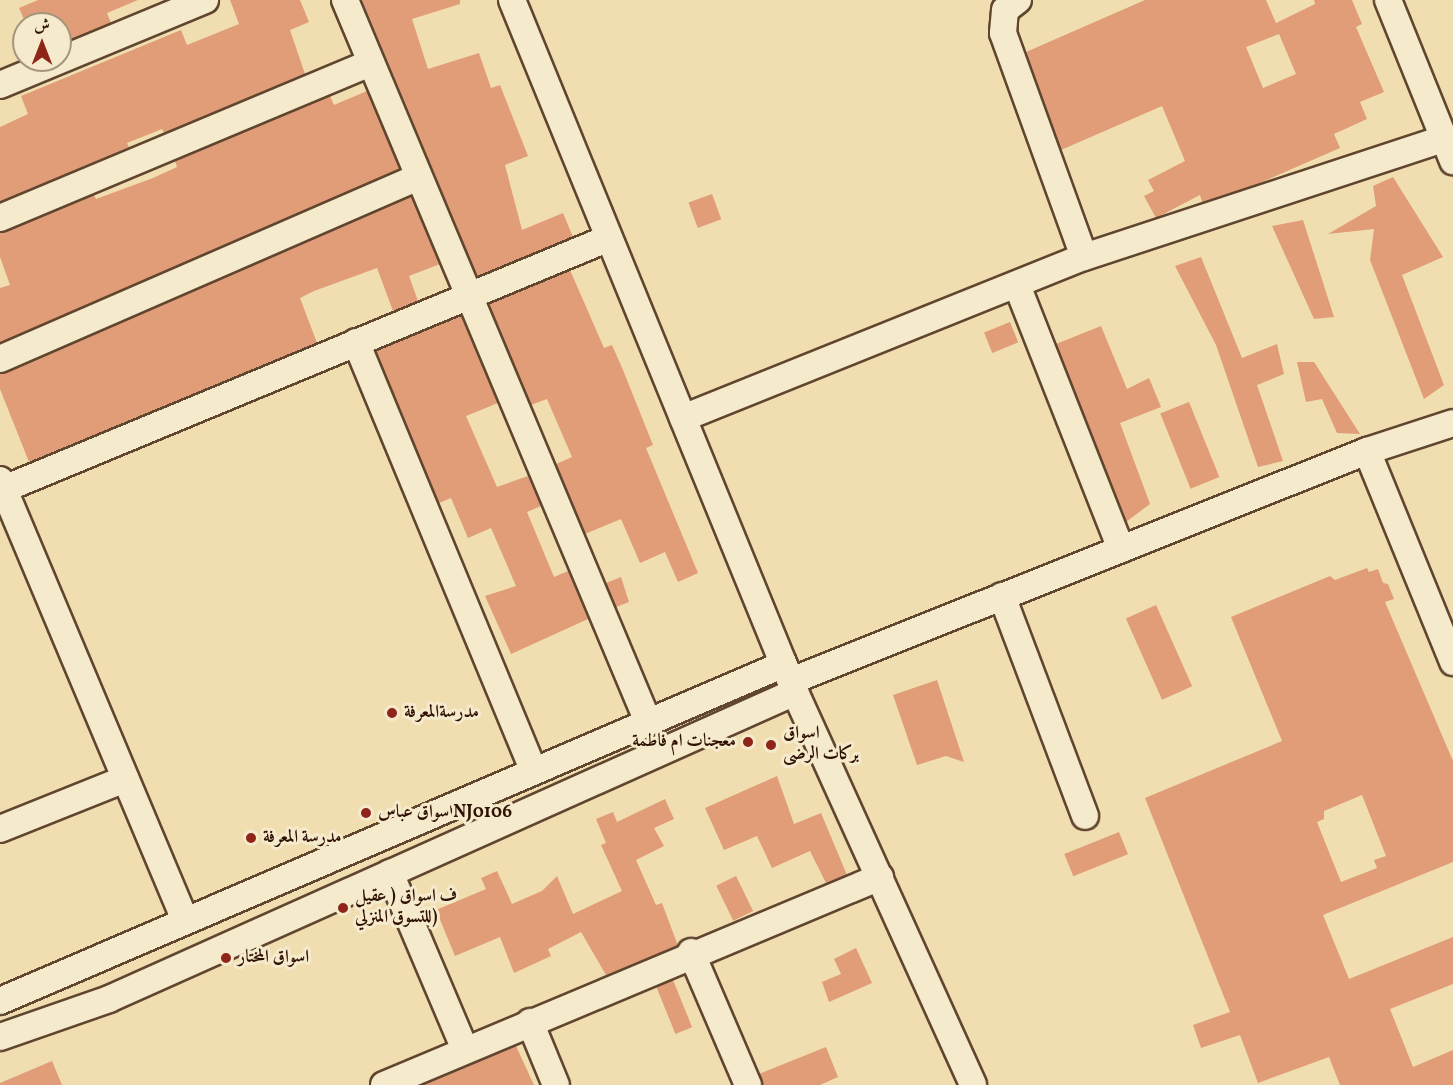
<!DOCTYPE html>
<meta charset="utf-8">
<style>
body{margin:0}
#map{position:relative;width:1453px;height:1085px;overflow:hidden;background:#f0deb1;font-family:Vollkorn,Amiri,serif}
div>[style]{position:absolute}
[style*='--x']{left:calc(var(--x)*1px);top:calc(var(--y)*1px);width:calc(var(--w)*1px);rotate:calc(var(--a)*1deg)}
.building>*{inset:0;background:#e09d77;transform-origin:0 0}
.roads{filter:drop-shadow(2px 0 #60452f) drop-shadow(-2px 0 #60452f) drop-shadow(0 2px #60452f) drop-shadow(0 -2px #60452f)}
.minor>*{height:26px;margin:-13px;padding:0 13px;transform-origin:13px;border-radius:13px;background:#f5eacc}
.dots>*{width:16px;height:16px;translate:-50% -50%;box-sizing:border-box;border:3px solid #f5eacc;border-radius:50%}
span{translate:-50% -50%;white-space:nowrap;text-align:center;line-height:1.15;-webkit-text-stroke:6px #f5eacc;paint-order:stroke}
.poi-label{font-size:18px;color:#301204;font-weight:700}
.left{translate:0 -50%;text-align:left}
.right{translate:-100% -50%;text-align:right}
.north{position:absolute;left:12px;top:12px;width:60px;height:60px;box-sizing:border-box;background:#f5eacc;border:2px solid #a6947c;border-radius:50%;rotate:0deg;font-size:16px;font-weight:700;line-height:24px;text-align:center;color:#301204}
.north::after{content:'';display:block;margin:auto;width:21px;height:27px;background:#8f2418;clip-path:polygon(50% 0,100% 100%,50% 72%,0 100%)}
</style>
<div id="map">
<div class="building">
<div style="clip-path:polygon(38px 0,138px 0,107px 13px,111px 23px,60px 44px,60px 24px,26px 24px,19px 8px)"></div>
<div style="clip-path:polygon(230px 0,300px 0,309px 22px,290px 30px,305px 74px,164px 133px,162px 129px,127px 143px,129px 147px,0 202px,0 127px,28px 114px,21px 96px,181px 30px,187px 45px,239px 24px)"></div>
<div style="clip-path:polygon(362px 0,460px 0,460px 4px,412px 19px,428px 69px,479px 53px,491px 88px,500px 85px,528px 156px,505px 165px,522px 230px,563px 213px,573px 237px,477px 276px)"></div>
<div style="clip-path:polygon(evenodd,1145px 0,1266px 0,1276px 23px,1315px 4px,1314px 0,1352px 0,1362px 24px,1356px 27px,1384px 92px,1360px 102px,1367px 119px,1334px 134px,1340px 148px,1253px 186px,1202px 202px,1200px 195px,1156px 218px,1144px 196px,1154px 191px,1148px 180px,1185px 161px,1162px 106px,1061px 150px,1026px 52px,1145px 0,1279px 34px,1296px 74px,1263px 88px,1246px 47px,1279px 34px)"></div>
<div style="clip-path:polygon(367px 91px,400px 169px,0 343px,0 288px,10px 285px,0 257px,0 233px,94px 195px,96px 199px,153px 178px,177px 167px,175px 161px,330px 96px,334px 105px)"></div>
<div style="clip-path:polygon(1393px 177px,1443px 257px,1402px 275px,1444px 385px,1424px 399px,1370px 260px,1374px 229px,1328px 234px,1376px 206px,1373px 186px)"></div>
<div style="left:712px;top:194px;width:27px;height:25px;rotate:70deg"></div>
<div style="clip-path:polygon(411px 196px,440px 264px,409px 276px,418px 301px,393px 311px,377px 268px,314px 291px,300px 298px,317px 343px,29px 462px,0 389px,0 374px)"></div>
<div style="clip-path:polygon(1303px 220px,1334px 317px,1314px 319px,1272px 226px)"></div>
<div style="clip-path:polygon(1201px 257px,1242px 358px,1277px 344px,1284px 374px,1257px 385px,1283px 461px,1258px 467px,1216px 345px,1175px 266px)"></div>
<div style="clip-path:polygon(570px 270px,604px 348px,612px 345px,623px 370px,653px 445px,646px 448px,698px 573px,678px 582px,665px 552px,640px 563px,621px 519px,585px 534px,556px 464px,572px 457px,547px 399px,531px 405px,489px 304px)"></div>
<div style="clip-path:polygon(461px 316px,498px 403px,466px 416px,497px 487px,528px 476px,541px 506px,527px 512px,554px 577px,568px 571px,588px 619px,511px 654px,485px 596px,516px 586px,491px 528px,468px 538px,451px 498px,439px 503px,376px 351px)"></div>
<div style="left:1010px;top:322px;width:22px;height:28px;rotate:68deg"></div>
<div style="clip-path:polygon(1101px 326px,1127px 389px,1149px 378px,1161px 407px,1120px 423px,1150px 504px,1126px 522px,1056px 344px)"></div>
<div style="clip-path:polygon(1297px 362px,1314px 362px,1360px 434px,1337px 433px,1322px 399px,1306px 402px)"></div>
<div style="left:1189px;top:402px;width:81px;height:31px;rotate:68deg"></div>
<div style="clip-path:polygon(evenodd,1367px 568px,1369px 572px,1378px 569px,1383px 583px,1388px 584px,1394px 599px,1385px 602px,1453px 761px,1453px 862px,1323px 915px,1349px 979px,1453px 937px,1453px 984px,1390px 1009px,1413px 1067px,1453px 1050px,1453px 1085px,1340px 1085px,1329px 1057px,1258px 1083px,1240px 1035px,1201px 1048px,1193px 1025px,1230px 1012px,1145px 798px,1282px 741px,1231px 617px,1330px 576px,1335px 580px,1367px 568px,1362px 795px,1386px 856px,1374px 860px,1377px 868px,1341px 882px,1317px 822px,1324px 819px,1324px 811px,1362px 795px)"></div>
<div style="clip-path:polygon(621px 577px,629px 602px,616px 607px,606px 583px)"></div>
<div style="left:1156px;top:605px;width:89px;height:33px;rotate:66deg"></div>
<div style="clip-path:polygon(937px 680px,964px 762px,946px 756px,917px 765px,893px 695px)"></div>
<div style="clip-path:polygon(777px 776px,794px 824px,821px 813px,847px 875px,826px 883px,810px 851px,772px 868px,757px 836px,724px 850px,705px 808px)"></div>
<div style="clip-path:polygon(665px 799px,674px 819px,654px 828px,664px 846px,636px 860px,656px 905px,662px 903px,678px 946px,606px 975px,581px 932px,548px 949px,551px 956px,514px 973px,500px 937px,455px 956px,436px 910px,486px 889px,481px 878px,497px 871px,512px 904px,542px 891px,557px 876px,573px 914px,622px 891px,601px 845px,606px 843px,596px 819px,613px 812px,617px 822px)"></div>
<div style="left:1119px;top:832px;width:24px;height:59px;rotate:68deg"></div>
<div style="left:736px;top:876px;width:39px;height:22px;rotate:64deg"></div>
<div style="clip-path:polygon(856px 948px,872px 983px,829px 1002px,822px 982px,841px 974px,834px 959px)"></div>
<div style="left:673px;top:980px;width:51px;height:18px;rotate:68deg"></div>
<div style="clip-path:polygon(516px 1046px,534px 1085px,423px 1085px,515px 1046px)"></div>
<div style="clip-path:polygon(826px 1047px,838px 1077px,820px 1085px,763px 1085px,759px 1074px)"></div>
<div style="clip-path:polygon(52px 1061px,62px 1085px,0 1085px,0 1083px)"></div>
</div>
<div class="roads">
<div class="minor">
<div style="--x:345;--y:0;--w:783;--a:67.23"></div>
<div style="--x:512;--y:0;--w:748;--a:67.76"></div>
<div style="--x:795;--y:692;--w:431;--a:65.6"></div>
<div style="--x:1018;--y:0;--w:16;--a:142"></div>
<div style="--x:1005;--y:10;--w:23;--a:95"></div>
<div style="--x:1003;--y:33;--w:238;--a:70.1"></div>
<div style="--x:1388;--y:0;--w:174;--a:68"></div>
<div style="--x:0;--y:85;--w:222;--a:-22.5"></div>
<div style="--x:0;--y:218;--w:402;--a:-22.7"></div>
<div style="--x:1017;--y:285;--w:284;--a:68.5"></div>
<div style="--x:356;--y:342;--w:464;--a:67.5"></div>
<div style="--x:0;--y:359;--w:456;--a:-23.5"></div>
<div style="--x:683;--y:418;--w:432;--a:-21.9"></div>
<div style="--x:1084;--y:257;--w:378;--a:-18.2"></div>
<div style="--x:1367;--y:451;--w:228;--a:67.8"></div>
<div style="--x:0;--y:480;--w:478;--a:67.2"></div>
<div style="--x:4;--y:489;--w:655;--a:-22.53"></div>
<div style="--x:1002;--y:596;--w:235;--a:69.3"></div>
<div style="--x:791;--y:681;--w:620;--a:-21.77"></div>
<div style="--x:1367;--y:451;--w:90;--a:-18"></div>
<div style="--x:0;--y:829;--w:135;--a:-21.8"></div>
<div style="--x:390;--y:873;--w:192;--a:67"></div>
<div style="--x:691;--y:952;--w:145;--a:66.8"></div>
<div style="--x:0;--y:1001;--w:853;--a:-23.26"></div>
<div style="--x:530;--y:1022;--w:68;--a:67.6"></div>
<div style="--x:0;--y:1037;--w:115;--a:-19.2"></div>
<div style="--x:109;--y:999;--w:752;--a:-24.11"></div>
<div style="--x:384;--y:1085;--w:538;--a:-22.75"></div>
</div>
</div>
<div class="dots">
<div style="left:392px;top:713px;background:#8f2418"></div>
<div style="left:748px;top:742px;background:#8f2418"></div>
<div style="left:771px;top:745px;background:#8f2418"></div>
<div style="left:366px;top:813px;background:#8f2418"></div>
<div style="left:251px;top:838px;background:#8f2418"></div>
<div style="left:343px;top:908px;background:#8f2418"></div>
<div style="left:226px;top:958px;background:#8f2418"></div>
</div>
<div class="poi-label">
<span class="left" style="left:404px;top:713px">مدرسةالمعرفة</span>
<span class="left" style="left:783px;top:745px">اسواق<br>بركات الرضى</span>
<span class="right" style="left:736px;top:742px">معجنات ام فاطمة</span>
<span class="left" style="left:378px;top:813px">اسواق عباسNJ0106</span>
<span class="left" style="left:263px;top:838px">مدرسة المعرفة</span>
<span class="left" style="left:355px;top:908px">ف اسواق ( عقيل<br>للتسوق المنزلي)</span>
<span class="left" style="left:238px;top:958px">اسواق المختار</span>
</div>
<div class="north">ش</div>
</div>
